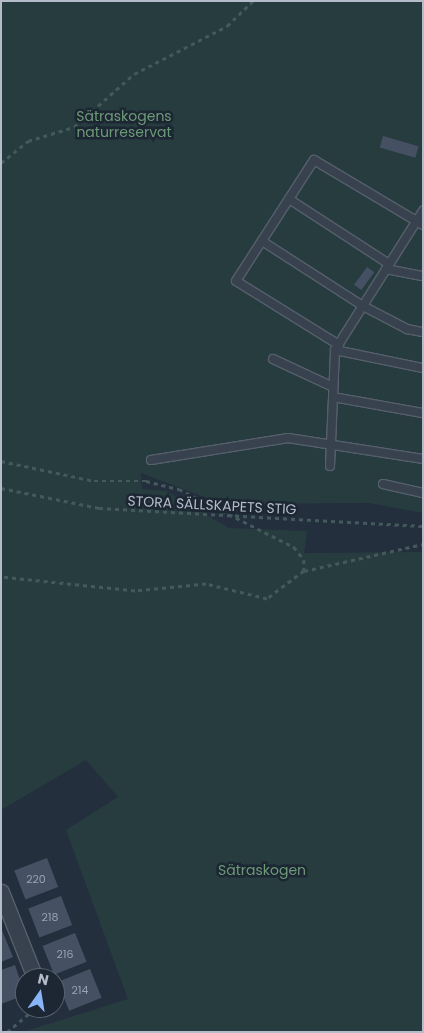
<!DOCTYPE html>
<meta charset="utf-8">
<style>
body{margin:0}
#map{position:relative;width:424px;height:1033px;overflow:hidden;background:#242f3e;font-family:Poppins,sans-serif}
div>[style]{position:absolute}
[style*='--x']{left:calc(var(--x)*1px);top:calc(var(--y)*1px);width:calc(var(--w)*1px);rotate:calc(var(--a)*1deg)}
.green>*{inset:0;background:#263c3f}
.building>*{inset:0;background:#455162;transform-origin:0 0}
.path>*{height:2.5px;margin-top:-1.25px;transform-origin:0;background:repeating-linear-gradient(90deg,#44595c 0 4px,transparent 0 8px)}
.roads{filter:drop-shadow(1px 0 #565f6c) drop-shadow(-1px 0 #565f6c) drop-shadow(0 1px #565f6c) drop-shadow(0 -1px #565f6c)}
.service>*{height:8px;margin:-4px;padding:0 4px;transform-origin:4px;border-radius:4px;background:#38414e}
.minor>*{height:15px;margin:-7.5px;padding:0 7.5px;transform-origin:7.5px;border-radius:7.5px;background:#38414e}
span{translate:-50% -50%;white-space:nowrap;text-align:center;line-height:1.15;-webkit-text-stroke:5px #1d2633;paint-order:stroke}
.number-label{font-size:11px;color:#98a1af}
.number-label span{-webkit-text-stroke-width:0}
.park-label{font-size:14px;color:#6b9a76}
.street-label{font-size:14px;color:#b4bcc9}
.frame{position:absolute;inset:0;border:2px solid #b4bcc9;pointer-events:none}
.north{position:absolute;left:15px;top:968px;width:50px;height:50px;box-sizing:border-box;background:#1d2633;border:1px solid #59626f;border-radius:50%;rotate:13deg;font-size:14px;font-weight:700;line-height:20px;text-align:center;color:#b4bcc9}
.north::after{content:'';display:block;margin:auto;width:18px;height:22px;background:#8ab4f8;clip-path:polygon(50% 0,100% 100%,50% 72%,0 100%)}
</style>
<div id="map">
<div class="green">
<div style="clip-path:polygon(1px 1px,423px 1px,423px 513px,369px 503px,223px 504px,141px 473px,142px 489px,166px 491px,229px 528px,307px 531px,304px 553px,423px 552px,423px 1030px,418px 1032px,23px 1032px,128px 999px,66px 830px,118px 797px,86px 760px,1px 810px)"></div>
</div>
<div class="building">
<div style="left:383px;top:136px;width:37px;height:12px;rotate:16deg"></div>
<div style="left:367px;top:267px;width:9px;height:22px;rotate:36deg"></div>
<div style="left:47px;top:858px;width:31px;height:35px;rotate:69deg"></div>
<div style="left:61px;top:896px;width:31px;height:35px;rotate:69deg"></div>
<div style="clip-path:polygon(1px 928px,13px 957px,1px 962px)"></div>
<div style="left:75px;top:933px;width:31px;height:35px;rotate:68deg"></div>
<div style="clip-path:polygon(15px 965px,25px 995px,1px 1004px,1px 970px)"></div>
<div style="left:90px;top:969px;width:31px;height:35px;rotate:68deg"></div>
</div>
<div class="path">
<div style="--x:1;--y:163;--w:35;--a:-39"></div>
<div style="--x:28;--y:141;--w:48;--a:-16.9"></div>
<div style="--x:74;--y:127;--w:80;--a:-41.5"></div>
<div style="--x:134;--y:74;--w:105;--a:-27.3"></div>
<div style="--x:227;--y:26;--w:36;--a:-44"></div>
<div style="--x:1;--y:461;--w:95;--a:12.1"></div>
<div style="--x:94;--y:481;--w:52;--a:0"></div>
<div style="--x:146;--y:481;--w:34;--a:14"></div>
<div style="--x:179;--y:489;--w:129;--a:26.8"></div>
<div style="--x:294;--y:547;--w:16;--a:52"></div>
<div style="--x:304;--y:560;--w:11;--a:90"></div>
<div style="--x:304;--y:571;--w:46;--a:142.9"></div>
<div style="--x:267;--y:599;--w:63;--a:-166.2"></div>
<div style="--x:206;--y:584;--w:71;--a:174.4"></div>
<div style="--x:135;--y:591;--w:135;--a:-174"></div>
<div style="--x:1;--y:488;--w:100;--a:11.5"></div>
<div style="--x:99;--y:508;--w:324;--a:3.2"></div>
<div style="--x:304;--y:571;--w:122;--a:-12.8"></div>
<div style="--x:7;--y:1032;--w:38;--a:-40"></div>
</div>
<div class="roads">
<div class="service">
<div style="--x:289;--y:199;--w:119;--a:33"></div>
<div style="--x:262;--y:241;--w:120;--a:32.8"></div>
<div style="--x:363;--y:306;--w:50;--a:27.6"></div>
<div style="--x:407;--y:329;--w:16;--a:11"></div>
<div style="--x:386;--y:269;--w:38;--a:11"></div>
<div style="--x:339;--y:345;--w:121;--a:-148.1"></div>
<div style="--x:236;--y:281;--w:144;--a:-57.2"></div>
<div style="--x:314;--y:160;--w:127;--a:30.8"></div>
<div style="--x:335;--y:350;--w:90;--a:11.6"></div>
<div style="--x:273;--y:359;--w:66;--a:25"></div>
<div style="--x:333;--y:397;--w:91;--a:10.1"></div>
<div style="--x:151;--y:460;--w:139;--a:-9.1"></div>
<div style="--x:288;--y:438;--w:137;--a:8.8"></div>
<div style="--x:330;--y:466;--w:116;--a:-87.5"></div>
<div style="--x:335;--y:350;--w:165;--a:-57.7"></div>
<div style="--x:383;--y:484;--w:41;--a:12.7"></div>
</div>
<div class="minor">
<div style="--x:1;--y:892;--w:92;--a:68.4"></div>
</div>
</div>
<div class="number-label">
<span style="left:36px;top:879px">220</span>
<span style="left:50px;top:917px">218</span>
<span style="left:65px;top:954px">216</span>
<span style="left:80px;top:990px">214</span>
</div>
<div class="park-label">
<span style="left:124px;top:124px">Sätraskogens<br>naturreservat</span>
<span style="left:262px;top:870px">Sätraskogen</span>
</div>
<div class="street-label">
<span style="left:212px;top:505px;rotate:3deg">STORA SÄLLSKAPETS STIG</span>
</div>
<div class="frame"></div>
<div class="north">N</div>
</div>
